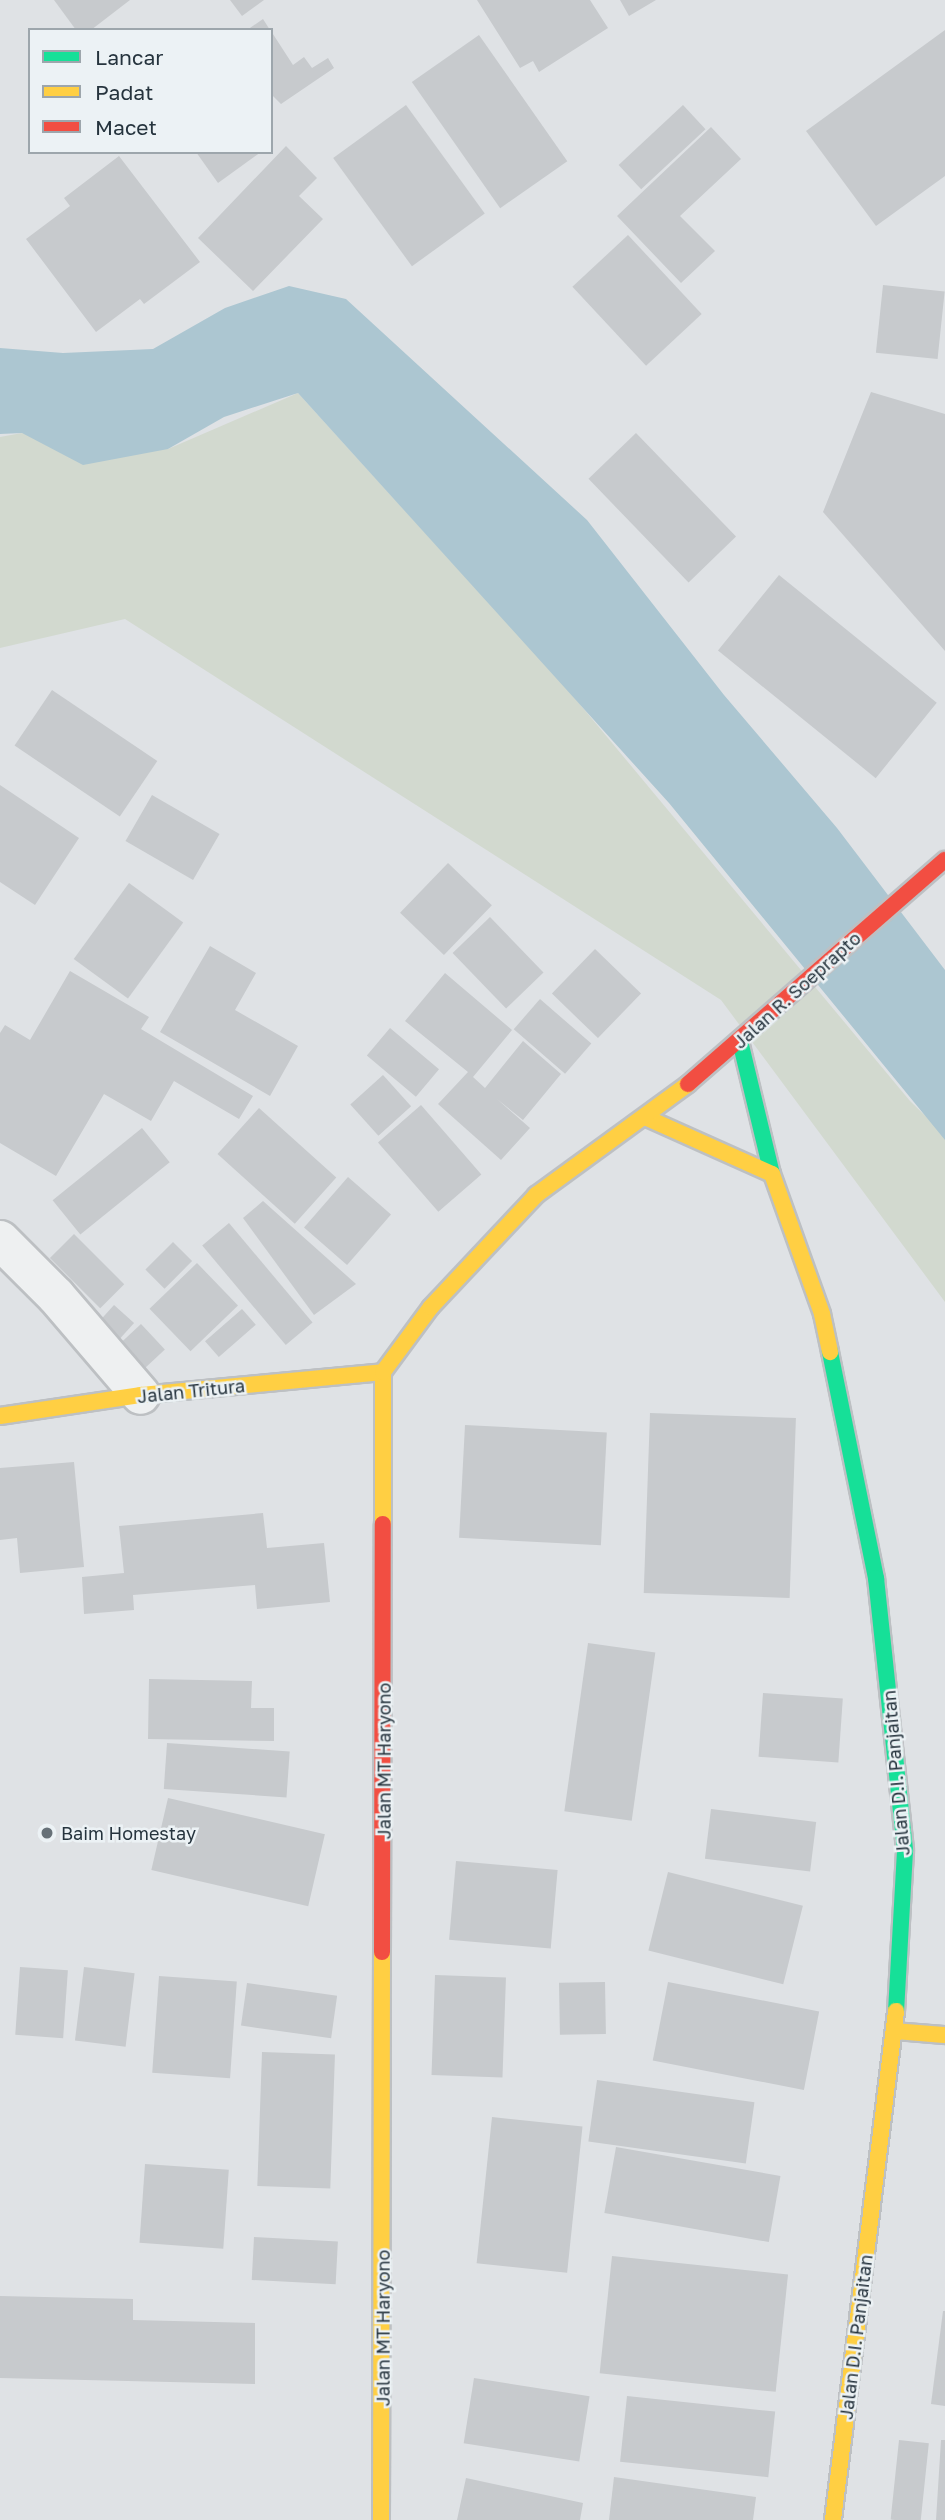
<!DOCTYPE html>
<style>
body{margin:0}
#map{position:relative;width:945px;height:2520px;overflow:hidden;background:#dfe2e5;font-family:"Golos Text",sans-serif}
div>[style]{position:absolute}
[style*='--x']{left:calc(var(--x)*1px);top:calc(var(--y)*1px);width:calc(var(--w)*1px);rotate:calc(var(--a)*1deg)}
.green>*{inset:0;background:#d2d9cf}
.water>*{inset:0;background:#acc6d1}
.building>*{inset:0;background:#c7cacd;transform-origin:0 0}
.roads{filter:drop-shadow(2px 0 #bdc0c3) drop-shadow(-2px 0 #bdc0c3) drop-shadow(0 2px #bdc0c3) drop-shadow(0 -2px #bdc0c3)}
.street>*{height:38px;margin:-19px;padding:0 19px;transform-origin:19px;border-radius:19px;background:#eef0f1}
.fast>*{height:16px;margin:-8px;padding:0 8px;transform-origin:8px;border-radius:8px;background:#16e098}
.slow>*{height:16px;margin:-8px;padding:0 8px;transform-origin:8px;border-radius:8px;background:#ffcf43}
.jam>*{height:16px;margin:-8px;padding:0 8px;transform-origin:8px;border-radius:8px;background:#f24e42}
.dots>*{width:19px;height:19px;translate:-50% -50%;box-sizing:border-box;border:4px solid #ecf2f5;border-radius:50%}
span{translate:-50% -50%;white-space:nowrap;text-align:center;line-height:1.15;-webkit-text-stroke:5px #ecf2f5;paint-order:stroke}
.street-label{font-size:18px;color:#26343e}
.poi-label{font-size:18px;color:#26343e}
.left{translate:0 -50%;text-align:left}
.legend{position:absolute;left:28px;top:28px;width:245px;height:126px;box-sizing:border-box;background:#ecf2f5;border:2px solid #9da6ac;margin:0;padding:9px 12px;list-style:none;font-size:21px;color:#26343e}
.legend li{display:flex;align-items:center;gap:14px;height:35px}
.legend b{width:35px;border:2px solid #9da6ac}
</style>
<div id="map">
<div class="green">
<div style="clip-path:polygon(298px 393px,568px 690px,910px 1101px,945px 1135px,945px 1302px,721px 1000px,125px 619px,0 648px,0 437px,22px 433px,168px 449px)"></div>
</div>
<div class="water">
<div style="clip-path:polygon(289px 286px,346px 299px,587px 520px,724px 695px,837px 828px,945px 970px,945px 1140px,669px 803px,298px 393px,224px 417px,168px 449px,83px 465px,22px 433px,0 434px,0 348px,63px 353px,153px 349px,225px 308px)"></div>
</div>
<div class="building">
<div style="clip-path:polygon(54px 0,130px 0,91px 30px,76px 30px)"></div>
<div style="clip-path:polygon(230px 0,264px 0,242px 16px)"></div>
<div style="clip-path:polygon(477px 0,590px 0,608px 28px,539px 72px,533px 61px,520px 68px)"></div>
<div style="clip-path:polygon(620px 0,656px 0,629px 16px)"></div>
<div style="clip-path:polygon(263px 19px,270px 30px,247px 30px)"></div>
<div style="clip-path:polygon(945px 30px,945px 176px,876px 226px,806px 131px)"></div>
<div style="clip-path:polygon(271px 31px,293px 65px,304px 57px,312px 68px,328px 58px,334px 68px,281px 104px,271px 94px)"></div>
<div style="left:479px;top:35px;width:154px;height:82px;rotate:55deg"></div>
<div style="left:406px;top:105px;width:134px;height:90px;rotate:54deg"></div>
<div style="left:683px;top:105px;width:33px;height:88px;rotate:47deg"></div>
<div style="clip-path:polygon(711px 127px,741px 159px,680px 216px,715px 251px,681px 283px,617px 216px)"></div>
<div style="clip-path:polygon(286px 146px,317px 178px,299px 196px,323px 219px,253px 291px,198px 238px)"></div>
<div style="clip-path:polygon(196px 152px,261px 152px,218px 183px)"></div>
<div style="clip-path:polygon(119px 156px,200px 262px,144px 304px,140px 299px,96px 332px,26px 239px,70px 206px,64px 198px)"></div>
<div style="left:628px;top:235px;width:108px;height:76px;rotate:47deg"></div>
<div style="left:883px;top:285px;width:62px;height:68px;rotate:6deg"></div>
<div style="clip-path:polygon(871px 392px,945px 414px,945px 651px,823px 512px)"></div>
<div style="left:636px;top:433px;width:144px;height:66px;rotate:46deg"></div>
<div style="left:779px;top:575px;width:203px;height:97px;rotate:39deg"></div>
<div style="left:52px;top:690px;width:127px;height:67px;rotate:34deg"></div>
<div style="clip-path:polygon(0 785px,79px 838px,35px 905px,0 882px)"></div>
<div style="left:152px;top:795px;width:78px;height:53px;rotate:30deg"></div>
<div style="left:448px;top:863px;width:61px;height:69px;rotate:44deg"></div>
<div style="left:129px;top:883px;width:67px;height:94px;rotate:36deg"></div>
<div style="left:490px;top:917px;width:77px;height:52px;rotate:46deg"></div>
<div style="clip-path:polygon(210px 946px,256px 973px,235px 1010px,298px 1046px,270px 1096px,160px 1032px)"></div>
<div style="left:595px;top:949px;width:64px;height:62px;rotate:44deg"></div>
<div style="clip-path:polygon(70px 971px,149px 1017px,141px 1029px,253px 1096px,239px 1119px,174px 1081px,151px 1121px,104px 1094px,56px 1176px,0 1143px,0 1033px,5px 1025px,30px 1040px)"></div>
<div style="clip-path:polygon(445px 973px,512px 1030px,473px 1077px,485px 1088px,523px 1041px,561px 1074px,523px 1120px,497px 1099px,530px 1128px,501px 1160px,438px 1104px,468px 1072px,405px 1021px)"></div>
<div style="left:540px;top:999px;width:68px;height:40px;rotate:41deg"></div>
<div style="left:390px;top:1028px;width:64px;height:36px;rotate:40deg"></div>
<div style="left:383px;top:1075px;width:42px;height:44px;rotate:48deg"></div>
<div style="left:421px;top:1105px;width:92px;height:57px;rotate:49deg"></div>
<div style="left:259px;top:1108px;width:104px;height:62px;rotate:42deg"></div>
<div style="left:142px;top:1128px;width:44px;height:115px;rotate:51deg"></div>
<div style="left:348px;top:1177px;width:57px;height:67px;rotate:41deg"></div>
<div style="clip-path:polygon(263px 1201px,356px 1284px,314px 1315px,243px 1218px)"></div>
<div style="left:229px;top:1223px;width:130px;height:35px;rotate:50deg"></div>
<div style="left:74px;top:1234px;width:71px;height:34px;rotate:45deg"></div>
<div style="left:173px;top:1242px;width:27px;height:39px;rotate:45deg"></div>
<div style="left:197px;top:1263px;width:59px;height:66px;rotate:46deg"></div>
<div style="left:114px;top:1305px;width:27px;height:28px;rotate:42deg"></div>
<div style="left:242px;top:1309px;width:21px;height:49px;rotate:49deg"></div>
<div style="left:141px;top:1324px;width:35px;height:33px;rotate:47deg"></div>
<div style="left:650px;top:1413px;width:146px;height:180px;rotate:2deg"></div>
<div style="left:465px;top:1425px;width:142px;height:113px;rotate:3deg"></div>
<div style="clip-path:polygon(74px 1462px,84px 1567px,20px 1573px,17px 1538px,0 1540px,0 1468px)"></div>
<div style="clip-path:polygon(263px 1513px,267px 1548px,324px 1543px,330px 1602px,257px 1609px,255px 1585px,133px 1595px,134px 1610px,84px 1614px,82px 1577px,124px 1573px,119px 1526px)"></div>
<div style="left:588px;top:1643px;width:68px;height:170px;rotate:8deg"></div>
<div style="clip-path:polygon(149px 1679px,252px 1681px,251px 1708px,274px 1708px,274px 1741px,148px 1739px)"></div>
<div style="left:763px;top:1693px;width:80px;height:64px;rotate:4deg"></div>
<div style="left:167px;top:1743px;width:123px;height:46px;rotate:4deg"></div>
<div style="left:168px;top:1798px;width:161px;height:74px;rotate:13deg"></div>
<div style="left:711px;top:1809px;width:106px;height:50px;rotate:7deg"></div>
<div style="left:456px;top:1861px;width:102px;height:79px;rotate:5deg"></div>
<div style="left:668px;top:1872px;width:139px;height:81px;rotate:14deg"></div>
<div style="left:20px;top:1967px;width:48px;height:68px;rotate:4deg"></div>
<div style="left:84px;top:1967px;width:51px;height:74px;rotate:7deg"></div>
<div style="left:435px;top:1975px;width:71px;height:100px;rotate:2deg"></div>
<div style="left:159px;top:1976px;width:78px;height:97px;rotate:4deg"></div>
<div style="left:605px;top:1982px;width:52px;height:46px;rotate:89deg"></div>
<div style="left:668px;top:1982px;width:154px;height:80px;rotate:11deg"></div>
<div style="left:247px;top:1983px;width:91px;height:43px;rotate:8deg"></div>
<div style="left:262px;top:2052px;width:73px;height:134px;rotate:2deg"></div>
<div style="left:597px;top:2080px;width:159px;height:62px;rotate:8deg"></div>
<div style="left:492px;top:2117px;width:91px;height:147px;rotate:6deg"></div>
<div style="left:616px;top:2147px;width:167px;height:67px;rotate:10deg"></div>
<div style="left:145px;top:2164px;width:84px;height:79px;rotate:4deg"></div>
<div style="left:254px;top:2237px;width:84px;height:43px;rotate:3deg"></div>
<div style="left:612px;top:2256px;width:177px;height:118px;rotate:6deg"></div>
<div style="clip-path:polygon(0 2296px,133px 2299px,133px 2320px,255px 2323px,255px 2384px,0 2378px)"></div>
<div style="clip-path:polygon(943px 2311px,945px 2311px,945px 2406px,931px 2404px)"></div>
<div style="left:474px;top:2378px;width:117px;height:66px;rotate:9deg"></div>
<div style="left:627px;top:2396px;width:149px;height:66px;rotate:6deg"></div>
<div style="left:899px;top:2440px;width:30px;height:80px;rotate:6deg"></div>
<div style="clip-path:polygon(941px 2440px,945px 2440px,945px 2520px,936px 2520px)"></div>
<div style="clip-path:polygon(614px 2477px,756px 2497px,753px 2520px,609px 2520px)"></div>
<div style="clip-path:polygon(466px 2478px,583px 2503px,580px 2520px,457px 2520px)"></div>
</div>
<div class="roads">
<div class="street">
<div style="--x:0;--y:1240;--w:79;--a:45"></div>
<div style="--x:56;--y:1296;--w:130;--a:49.4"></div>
</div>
<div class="fast">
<div style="--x:740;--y:1041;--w:137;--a:76.5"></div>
<div style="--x:830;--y:1352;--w:231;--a:78.5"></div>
<div style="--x:876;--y:1578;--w:275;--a:83.9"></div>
<div style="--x:905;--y:1851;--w:160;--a:93.2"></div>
</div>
<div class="slow">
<div style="--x:647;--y:1118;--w:137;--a:24.1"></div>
<div style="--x:772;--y:1174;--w:149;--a:70.3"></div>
<div style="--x:822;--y:1314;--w:39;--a:78"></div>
<div style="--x:0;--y:1416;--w:143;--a:-8.5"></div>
<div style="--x:141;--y:1395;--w:243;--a:-5.4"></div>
<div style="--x:383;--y:1524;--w:152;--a:-90"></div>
<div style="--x:383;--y:1372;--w:81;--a:-53.6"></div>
<div style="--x:431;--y:1307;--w:154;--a:-46.8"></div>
<div style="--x:536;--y:1195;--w:188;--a:-36.1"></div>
<div style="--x:895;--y:2031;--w:50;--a:4.6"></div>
<div style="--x:381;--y:2520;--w:568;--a:-89.9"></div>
<div style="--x:833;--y:2520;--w:513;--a:-82.94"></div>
</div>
<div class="jam">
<div style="--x:688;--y:1084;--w:341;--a:-41.1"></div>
<div style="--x:382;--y:1952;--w:428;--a:-89.9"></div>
</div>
</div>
<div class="dots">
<div style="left:47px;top:1833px;background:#677178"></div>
</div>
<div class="street-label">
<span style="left:797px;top:990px;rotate:-42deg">Jalan R. Soeprapto</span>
<span style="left:191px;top:1391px;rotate:-6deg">Jalan Tritura</span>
<span style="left:384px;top:1761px;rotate:-90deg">Jalan MT Haryono</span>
<span style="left:896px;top:1773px;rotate:-95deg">Jalan D.I. Panjaitan</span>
<span style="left:383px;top:2328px;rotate:-90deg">Jalan MT Haryono</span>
<span style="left:856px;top:2337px;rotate:-83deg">Jalan D.I. Panjaitan</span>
</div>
<div class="poi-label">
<span class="left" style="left:61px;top:1833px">Baim Homestay</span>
</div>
<ul class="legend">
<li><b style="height:9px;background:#16e098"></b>Lancar</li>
<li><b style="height:9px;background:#ffcf43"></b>Padat</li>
<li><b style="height:9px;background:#f24e42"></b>Macet</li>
</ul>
</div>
